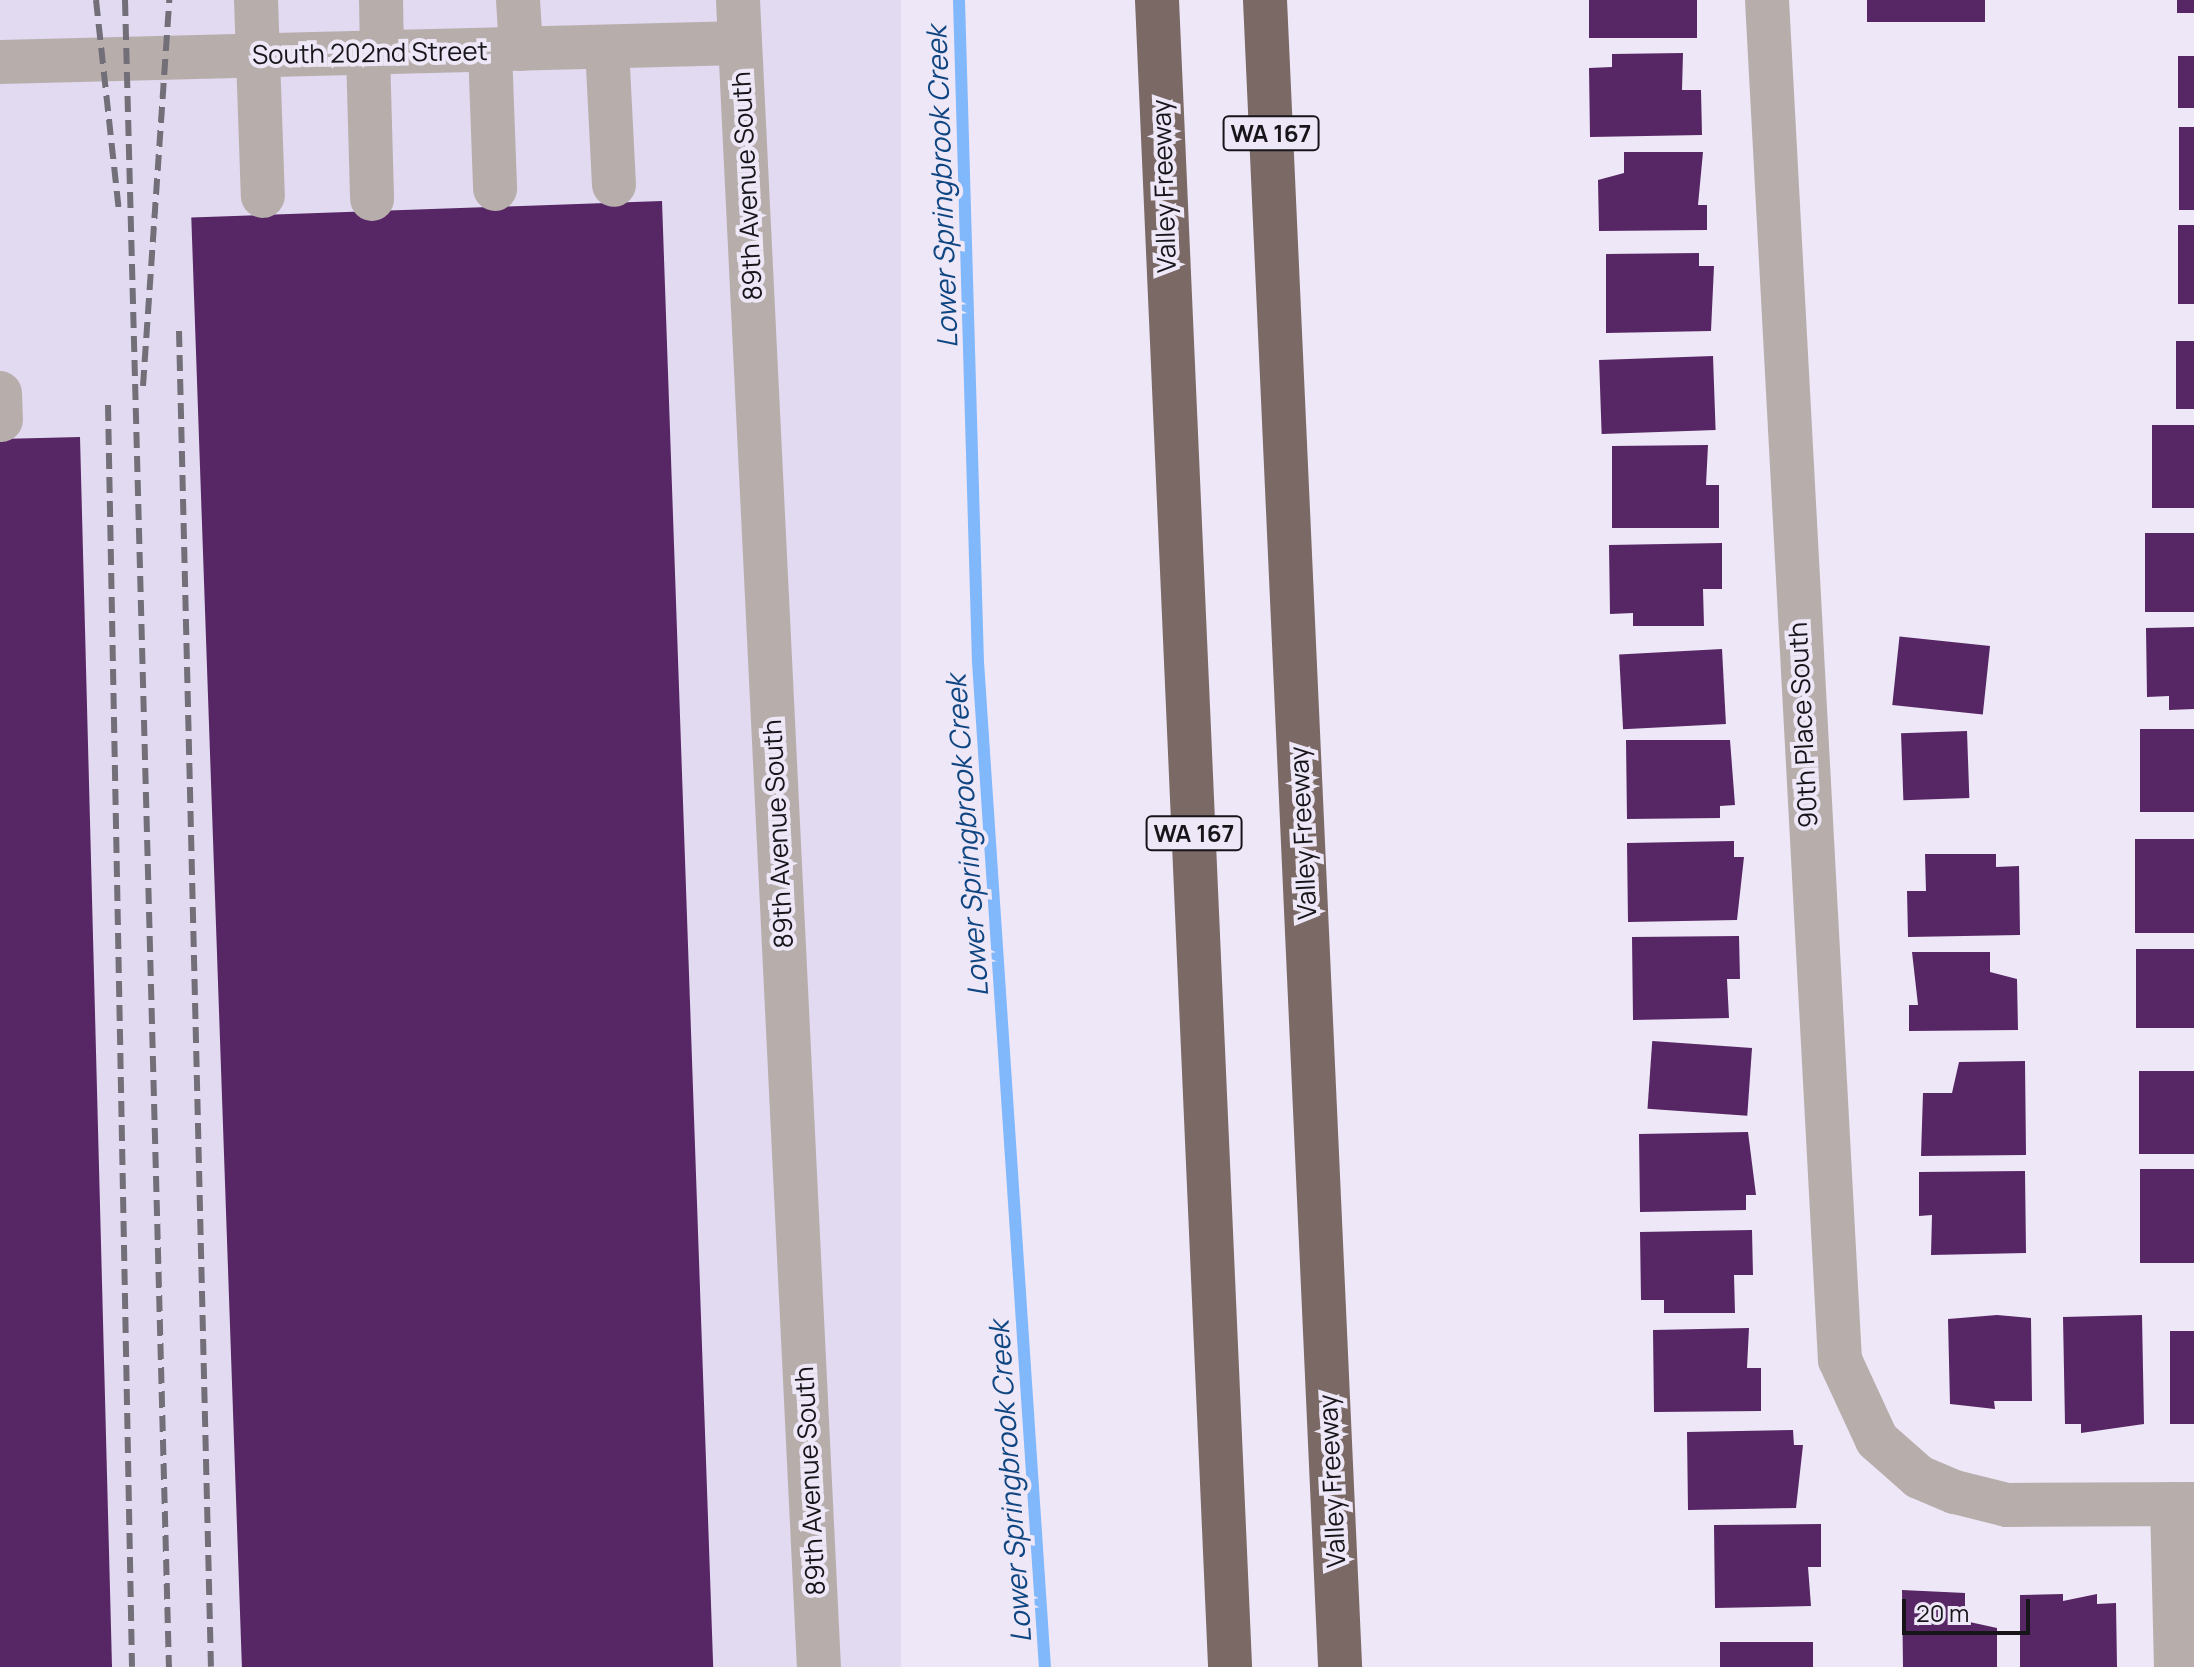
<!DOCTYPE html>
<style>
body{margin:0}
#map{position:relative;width:2194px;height:1667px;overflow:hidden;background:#ede7f7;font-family:Manrope,sans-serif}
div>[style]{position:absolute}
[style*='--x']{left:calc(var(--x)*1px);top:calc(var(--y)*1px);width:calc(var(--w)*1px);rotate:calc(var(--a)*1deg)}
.built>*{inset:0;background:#e2daf1;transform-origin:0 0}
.stream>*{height:12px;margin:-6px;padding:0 6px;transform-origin:6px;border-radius:6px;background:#81b7fb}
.building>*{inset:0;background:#572664;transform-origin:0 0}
.minor>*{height:44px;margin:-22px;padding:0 22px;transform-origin:22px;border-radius:22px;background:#b7aeac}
.highway>*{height:44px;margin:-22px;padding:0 22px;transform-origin:22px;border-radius:22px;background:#7b6966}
.rail>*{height:6px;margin-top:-3px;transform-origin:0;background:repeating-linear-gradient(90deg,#736f79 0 16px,transparent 0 24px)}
span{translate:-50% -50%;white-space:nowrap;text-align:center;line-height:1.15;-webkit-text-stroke:8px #ede7f7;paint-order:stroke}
.shield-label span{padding:2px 6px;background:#ede7f7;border:2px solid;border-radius:6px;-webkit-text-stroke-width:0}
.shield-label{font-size:24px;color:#17151a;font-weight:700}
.street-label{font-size:26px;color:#17151a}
.water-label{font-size:28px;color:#0f4581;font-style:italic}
.scale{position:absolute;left:1902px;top:1599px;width:128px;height:36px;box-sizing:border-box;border:4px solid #17151a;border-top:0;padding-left:10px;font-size:24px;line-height:28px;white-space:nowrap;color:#17151a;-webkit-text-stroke:6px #ede7f7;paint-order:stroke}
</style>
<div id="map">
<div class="built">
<div style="left:0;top:0;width:901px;height:1667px"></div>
</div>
<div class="stream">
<div style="--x:959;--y:0;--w:662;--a:88.36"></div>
<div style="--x:978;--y:662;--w:1007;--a:86.19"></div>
</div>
<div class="building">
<div style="left:1589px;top:0;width:108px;height:38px"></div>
<div style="left:1867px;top:0;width:118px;height:22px"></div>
<div style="left:2177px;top:0;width:17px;height:13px"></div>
<div style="clip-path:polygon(1683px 53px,1682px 90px,1701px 90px,1702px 135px,1590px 137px,1589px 68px,1612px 67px,1612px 54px)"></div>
<div style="left:2194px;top:56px;width:52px;height:16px;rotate:90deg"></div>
<div style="left:2179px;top:127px;width:15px;height:83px"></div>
<div style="clip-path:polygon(1624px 152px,1703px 152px,1698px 205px,1707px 205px,1707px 230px,1599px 231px,1598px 180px,1624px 173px)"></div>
<div style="left:662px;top:201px;width:1467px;height:471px;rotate:88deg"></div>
<div style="left:2178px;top:225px;width:16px;height:79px"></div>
<div style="clip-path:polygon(1699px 253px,1699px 266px,1714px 266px,1711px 331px,1606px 333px,1606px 254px)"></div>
<div style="left:2176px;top:341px;width:18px;height:68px"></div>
<div style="left:1713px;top:356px;width:74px;height:114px;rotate:88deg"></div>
<div style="left:2152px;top:425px;width:42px;height:83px"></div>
<div style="clip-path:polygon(80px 437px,112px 1667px,0 1667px,0 439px)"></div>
<div style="clip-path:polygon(1708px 445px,1706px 485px,1719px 485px,1719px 528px,1612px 528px,1612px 446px)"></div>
<div style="left:2145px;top:533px;width:49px;height:79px"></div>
<div style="clip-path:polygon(1722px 543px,1722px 589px,1703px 589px,1704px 626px,1633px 626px,1633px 613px,1610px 614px,1609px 545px)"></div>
<div style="clip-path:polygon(2194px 627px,2194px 709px,2169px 710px,2169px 696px,2147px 697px,2146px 628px)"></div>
<div style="left:1990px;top:646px;width:69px;height:91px;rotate:96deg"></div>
<div style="left:1722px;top:649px;width:75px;height:103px;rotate:87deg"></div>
<div style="left:2194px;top:729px;width:83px;height:54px;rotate:90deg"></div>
<div style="left:1967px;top:731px;width:67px;height:66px;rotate:88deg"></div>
<div style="clip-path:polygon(1626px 740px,1730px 740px,1735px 805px,1720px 806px,1720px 818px,1627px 819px)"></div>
<div style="left:2194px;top:839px;width:94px;height:59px;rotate:90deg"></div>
<div style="clip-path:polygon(1734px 841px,1734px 857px,1744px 857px,1737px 920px,1628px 922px,1627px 843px)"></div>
<div style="clip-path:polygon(1925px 854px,1996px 854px,1996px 867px,2019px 866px,2020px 935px,1908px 937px,1907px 891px,1926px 891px)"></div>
<div style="clip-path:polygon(1739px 936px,1740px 979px,1727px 979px,1729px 1018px,1633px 1020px,1632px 937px)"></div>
<div style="left:2136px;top:949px;width:58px;height:79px"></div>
<div style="clip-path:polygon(1912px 952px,1990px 952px,1990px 972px,2017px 979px,2018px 1030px,1909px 1031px,1909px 1005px,1918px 1005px)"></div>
<div style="left:1752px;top:1048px;width:68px;height:100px;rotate:94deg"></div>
<div style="clip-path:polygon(2025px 1061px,2026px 1155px,1921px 1156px,1923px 1093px,1952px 1093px,1959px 1062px)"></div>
<div style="left:2194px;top:1071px;width:83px;height:55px;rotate:90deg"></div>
<div style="clip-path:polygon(1748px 1132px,1756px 1195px,1746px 1195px,1746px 1210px,1640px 1212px,1639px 1134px)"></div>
<div style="left:2194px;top:1169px;width:94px;height:54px;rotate:90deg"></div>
<div style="clip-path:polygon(2025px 1171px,2026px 1253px,1931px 1255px,1932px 1215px,1919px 1216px,1919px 1172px)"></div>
<div style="clip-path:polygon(1752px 1230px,1753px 1275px,1734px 1275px,1735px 1313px,1664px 1313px,1664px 1300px,1641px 1300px,1640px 1232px)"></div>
<div style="clip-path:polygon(1997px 1315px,2031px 1318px,2032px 1401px,1994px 1401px,1995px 1409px,1950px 1404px,1948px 1319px)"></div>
<div style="clip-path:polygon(2142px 1315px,2144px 1424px,2081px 1433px,2081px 1424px,2065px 1424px,2063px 1317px)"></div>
<div style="clip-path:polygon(1749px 1328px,1747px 1368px,1761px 1368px,1761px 1411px,1654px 1412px,1653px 1330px)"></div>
<div style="left:2170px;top:1331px;width:24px;height:93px"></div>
<div style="clip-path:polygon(1793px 1430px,1794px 1445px,1803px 1445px,1796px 1508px,1688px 1510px,1687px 1432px)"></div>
<div style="clip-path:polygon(1821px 1524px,1821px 1567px,1808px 1567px,1811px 1606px,1715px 1608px,1714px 1525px)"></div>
<div style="clip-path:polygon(1902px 1590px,1965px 1593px,1965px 1621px,1997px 1628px,1997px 1667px,1903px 1667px)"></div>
<div style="clip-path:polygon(2063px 1594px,2063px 1601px,2097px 1594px,2097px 1604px,2116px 1603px,2117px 1667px,2020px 1667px,2020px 1595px)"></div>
<div style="left:1813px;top:1642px;width:25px;height:93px;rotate:90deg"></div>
</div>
<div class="minor">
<div style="--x:256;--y:0;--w:196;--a:88"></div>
<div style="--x:381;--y:0;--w:53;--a:88.9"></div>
<div style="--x:518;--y:0;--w:49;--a:86.5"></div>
<div style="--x:738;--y:0;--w:1669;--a:87.22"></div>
<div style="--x:1767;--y:0;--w:1362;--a:86.93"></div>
<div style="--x:1840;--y:1360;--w:88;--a:65.2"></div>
<div style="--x:1877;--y:1440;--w:56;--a:41.4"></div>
<div style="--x:1919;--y:1477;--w:39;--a:23"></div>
<div style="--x:1955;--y:1492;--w:54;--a:14"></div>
<div style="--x:2007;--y:1505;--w:187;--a:-0.3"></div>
<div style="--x:607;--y:47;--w:138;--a:87.1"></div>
<div style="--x:490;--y:50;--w:139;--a:87.9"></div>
<div style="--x:368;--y:53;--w:146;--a:88.4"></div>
<div style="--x:0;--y:62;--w:740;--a:-1.47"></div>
<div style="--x:0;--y:393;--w:27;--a:88"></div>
<div style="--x:2172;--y:1504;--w:163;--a:88.6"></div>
</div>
<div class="highway">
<div style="--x:1157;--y:0;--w:1669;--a:87.49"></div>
<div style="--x:1265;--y:0;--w:1669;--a:87.42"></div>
</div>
<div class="rail">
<div style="--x:96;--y:0;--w:213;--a:83.8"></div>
<div style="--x:125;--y:0;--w:1668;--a:88.49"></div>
<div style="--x:179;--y:331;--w:1336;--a:88.63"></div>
<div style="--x:143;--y:386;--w:387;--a:-86.1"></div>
<div style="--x:108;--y:405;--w:1262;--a:88.91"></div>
</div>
<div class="shield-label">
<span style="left:1271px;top:133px">WA 167</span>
<span style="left:1194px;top:833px">WA 167</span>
</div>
<div class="street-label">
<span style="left:370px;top:53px;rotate:-1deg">South 202nd Street</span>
<span style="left:747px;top:186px;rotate:-93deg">89th Avenue South</span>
<span style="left:1164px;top:186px;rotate:-92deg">Valley Freeway</span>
<span style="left:1803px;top:725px;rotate:-93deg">90th Place South</span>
<span style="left:1303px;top:833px;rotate:-93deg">Valley Freeway</span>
<span style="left:778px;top:834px;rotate:-93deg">89th Avenue South</span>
<span style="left:810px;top:1481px;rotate:-93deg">89th Avenue South</span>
<span style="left:1332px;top:1481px;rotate:-93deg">Valley Freeway</span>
</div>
<div class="water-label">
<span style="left:941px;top:187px;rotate:-92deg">Lower Springbrook Creek</span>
<span style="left:966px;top:836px;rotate:-94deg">Lower Springbrook Creek</span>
<span style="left:1009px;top:1482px;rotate:-94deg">Lower Springbrook Creek</span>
</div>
<div class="scale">20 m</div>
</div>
